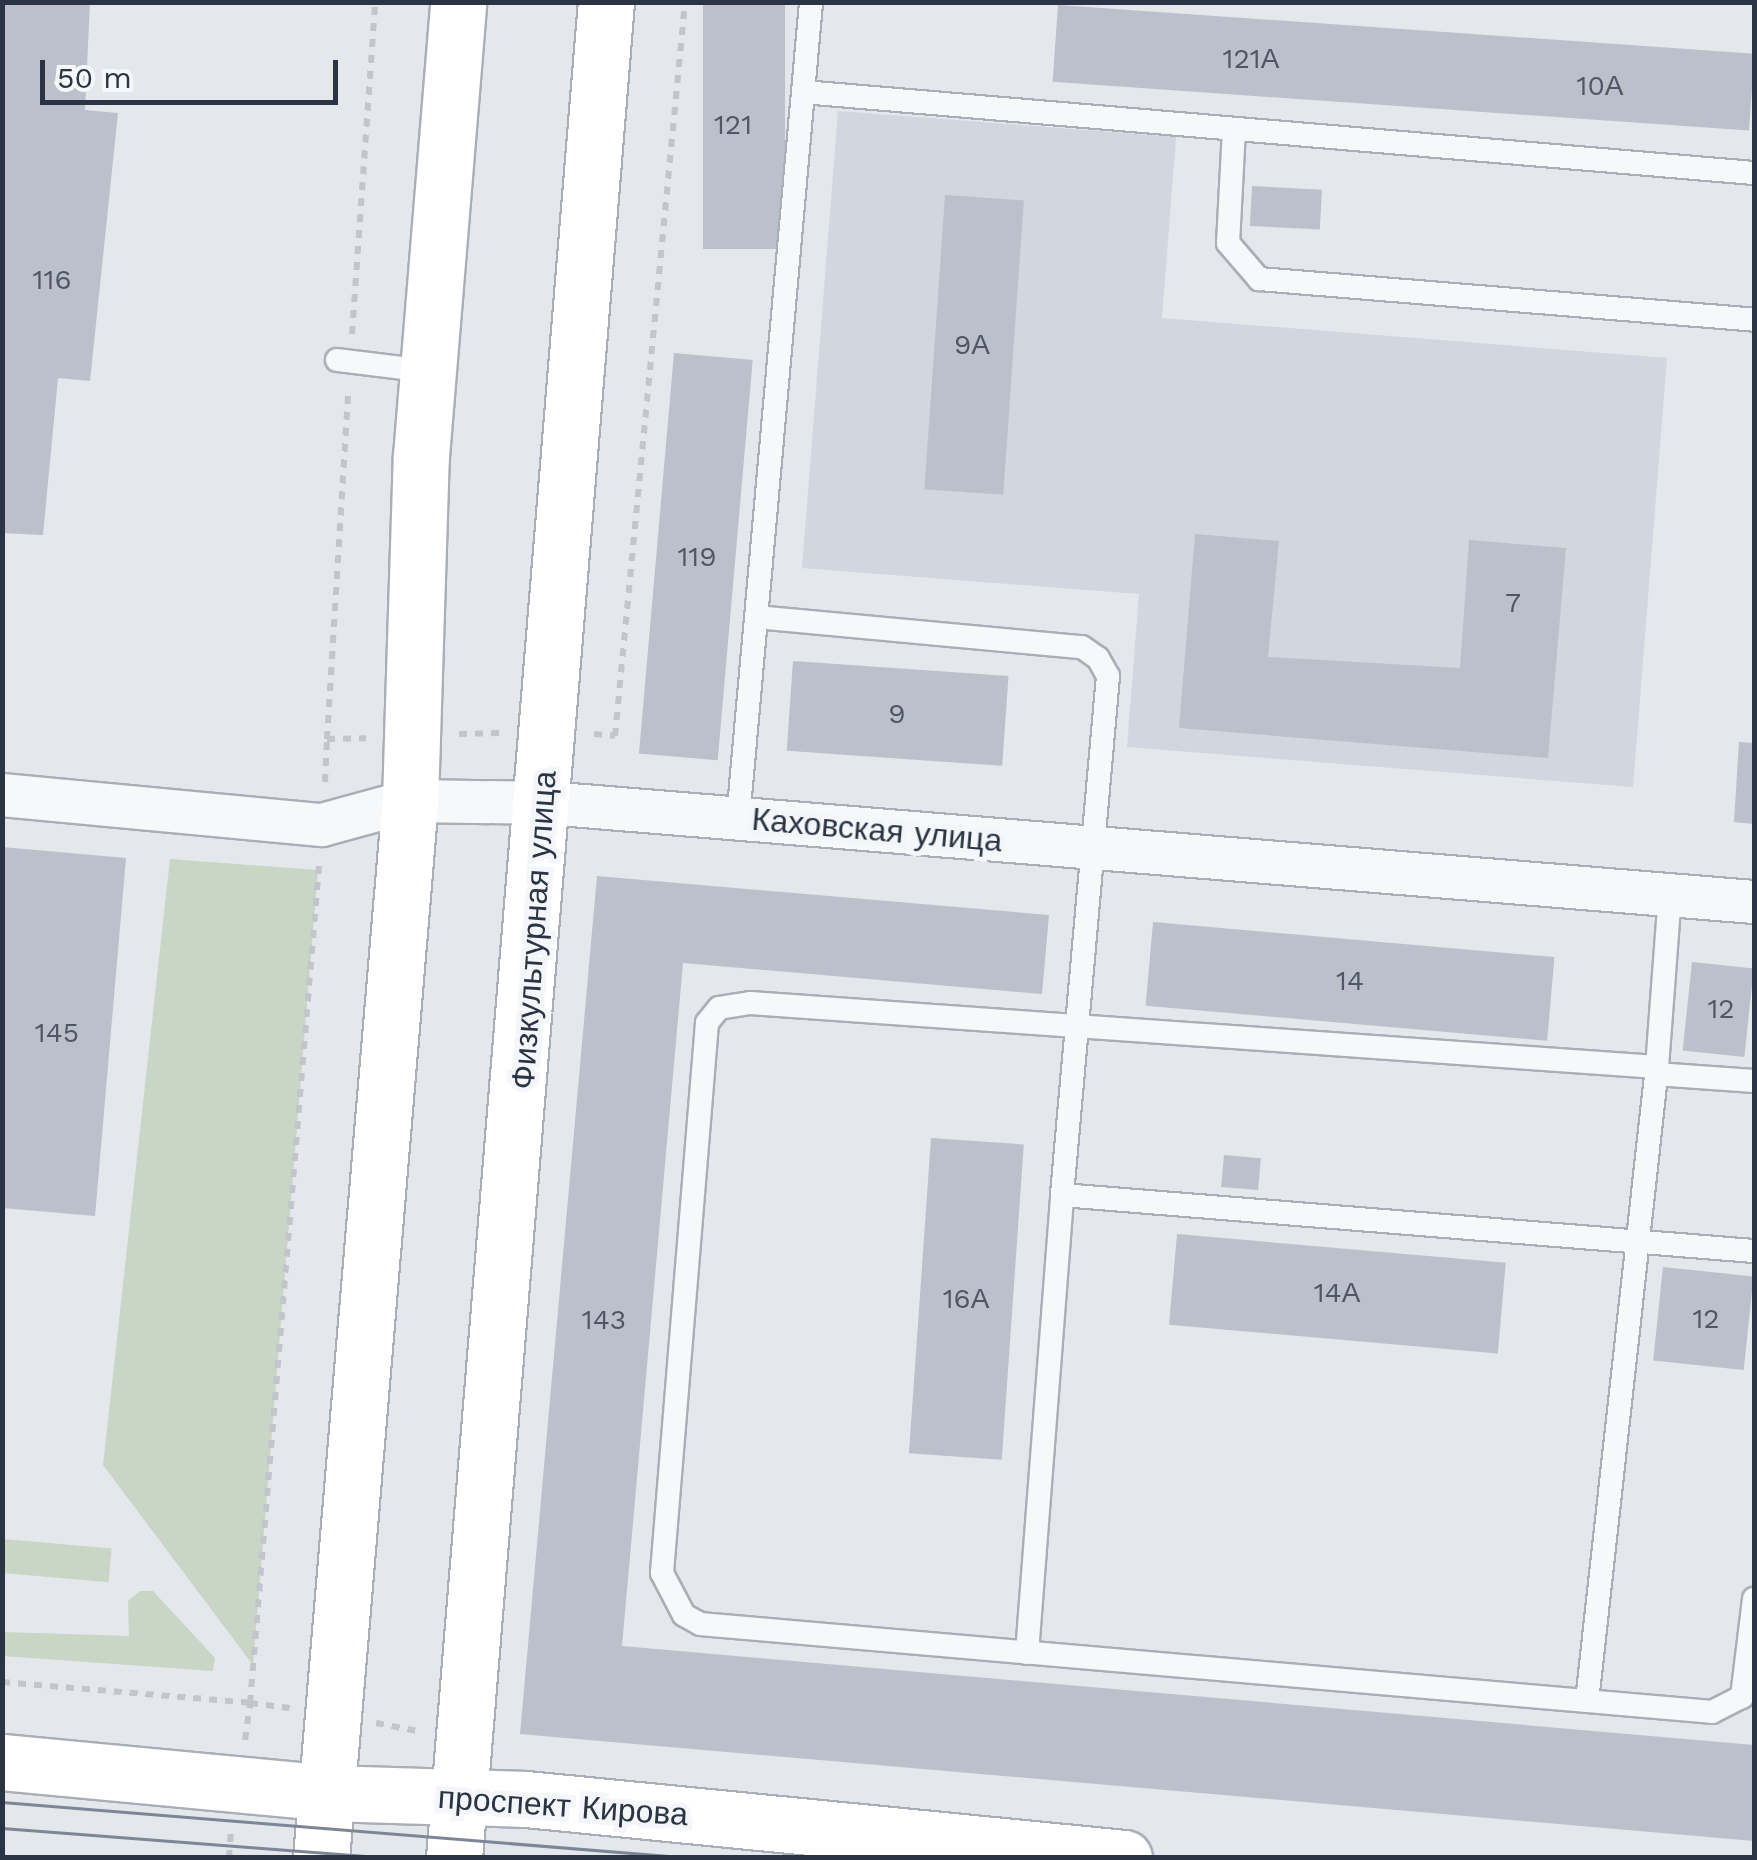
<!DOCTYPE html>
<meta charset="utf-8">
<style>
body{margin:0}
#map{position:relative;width:1757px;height:1860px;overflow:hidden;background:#e4e7ec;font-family:"Work Sans",sans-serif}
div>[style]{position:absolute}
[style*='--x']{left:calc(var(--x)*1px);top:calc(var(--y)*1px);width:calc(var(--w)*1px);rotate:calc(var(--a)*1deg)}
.built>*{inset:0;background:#d2d6de}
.green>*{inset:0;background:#c9d6c5;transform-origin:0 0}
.building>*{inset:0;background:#bbc0ca;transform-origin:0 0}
.path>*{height:6px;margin-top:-3px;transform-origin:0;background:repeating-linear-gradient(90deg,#c2c5cb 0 8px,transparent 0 16px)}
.roads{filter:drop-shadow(2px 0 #a9aeb7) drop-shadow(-2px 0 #a9aeb7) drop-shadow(0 2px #a9aeb7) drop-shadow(0 -2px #a9aeb7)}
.service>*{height:22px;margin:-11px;padding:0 11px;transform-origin:11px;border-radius:11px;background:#f7f8fa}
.minor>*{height:42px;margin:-21px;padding:0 21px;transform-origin:21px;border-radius:21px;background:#f7f8fa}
.primary>*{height:55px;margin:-27.5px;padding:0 27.5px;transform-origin:27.5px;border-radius:27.5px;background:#fff}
.tram>*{height:2.5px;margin:-1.25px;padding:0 1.25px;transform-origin:1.25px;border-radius:1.25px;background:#7d8696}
span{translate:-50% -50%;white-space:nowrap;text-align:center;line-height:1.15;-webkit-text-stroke:10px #f4f6f9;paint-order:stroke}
.number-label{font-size:28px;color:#4f5766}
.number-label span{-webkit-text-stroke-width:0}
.street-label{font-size:32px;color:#2b3445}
.frame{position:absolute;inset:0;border:5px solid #2b3445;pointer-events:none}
.scale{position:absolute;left:40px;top:60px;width:298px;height:45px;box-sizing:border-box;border:5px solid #2b3445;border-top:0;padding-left:12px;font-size:30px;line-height:35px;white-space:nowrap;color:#2b3445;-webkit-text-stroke:8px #f4f6f9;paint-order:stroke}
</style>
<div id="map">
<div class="built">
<div style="clip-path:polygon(838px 111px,1176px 137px,1162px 318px,1667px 358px,1633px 787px,1127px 747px,1139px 594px,802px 568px)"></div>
</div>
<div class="green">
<div style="clip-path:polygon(170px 859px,318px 870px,253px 1665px,103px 1465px)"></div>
<div style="left:3px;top:1539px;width:109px;height:34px;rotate:5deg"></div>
<div style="clip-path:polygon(140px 1591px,153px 1591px,215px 1658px,213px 1671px,3px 1656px,3px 1632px,129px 1636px,128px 1601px)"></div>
</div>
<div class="building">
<div style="clip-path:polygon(2px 2px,90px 2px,85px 110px,118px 113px,90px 381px,58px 378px,43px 535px,2px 533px)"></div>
<div style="left:703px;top:2px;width:82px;height:247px"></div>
<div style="left:1058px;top:5px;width:698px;height:77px;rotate:4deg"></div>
<div style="left:1252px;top:186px;width:70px;height:40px;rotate:3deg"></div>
<div style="left:945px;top:195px;width:79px;height:295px;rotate:4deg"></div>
<div style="left:674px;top:353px;width:79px;height:402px;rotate:5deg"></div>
<div style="clip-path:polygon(1195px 534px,1279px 541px,1268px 657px,1460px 668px,1469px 540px,1566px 548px,1548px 758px,1179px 728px)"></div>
<div style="left:793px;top:661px;width:216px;height:90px;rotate:4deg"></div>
<div style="clip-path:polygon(1739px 742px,1754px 743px,1754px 824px,1734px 822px)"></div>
<div style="clip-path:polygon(2px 847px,126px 858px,95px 1216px,2px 1208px)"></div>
<div style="clip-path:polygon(597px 876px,1049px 915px,1042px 994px,683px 963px,622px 1646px,1754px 1745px,1754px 1841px,520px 1734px)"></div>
<div style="left:1153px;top:922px;width:403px;height:84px;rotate:5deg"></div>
<div style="left:1692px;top:962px;width:62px;height:89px;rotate:6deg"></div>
<div style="left:931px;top:1138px;width:93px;height:316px;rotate:4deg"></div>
<div style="left:1224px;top:1155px;width:37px;height:32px;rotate:5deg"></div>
<div style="left:1177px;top:1234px;width:330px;height:91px;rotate:5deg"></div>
<div style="left:1663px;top:1267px;width:91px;height:94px;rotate:6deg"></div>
</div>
<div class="path">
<div style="--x:352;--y:334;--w:333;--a:-86"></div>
<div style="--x:459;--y:734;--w:42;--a:-1.4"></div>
<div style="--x:594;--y:734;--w:21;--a:5"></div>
<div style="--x:615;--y:736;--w:737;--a:-84.55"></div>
<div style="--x:327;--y:739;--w:349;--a:-86.5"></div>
<div style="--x:325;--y:782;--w:43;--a:-87.3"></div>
<div style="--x:327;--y:739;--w:39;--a:-1"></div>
<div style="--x:2;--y:1682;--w:249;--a:4.8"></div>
<div style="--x:250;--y:1703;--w:841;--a:-85.29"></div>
<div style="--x:376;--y:1723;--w:42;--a:11"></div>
<div style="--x:245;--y:1740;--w:37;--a:-82"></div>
<div style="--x:250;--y:1703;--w:40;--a:7.1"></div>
<div style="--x:229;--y:1858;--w:26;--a:-86"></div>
</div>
<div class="roads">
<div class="service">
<div style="--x:803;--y:92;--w:954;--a:4.87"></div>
<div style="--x:1234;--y:129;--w:114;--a:93"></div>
<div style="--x:1228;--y:243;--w:48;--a:49.3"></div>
<div style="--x:1259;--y:279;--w:497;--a:4.7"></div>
<div style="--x:337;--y:360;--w:91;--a:7"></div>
<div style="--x:756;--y:617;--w:327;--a:5.3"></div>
<div style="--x:1082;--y:647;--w:19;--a:35"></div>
<div style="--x:1098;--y:658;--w:21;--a:61"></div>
<div style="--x:1108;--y:676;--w:521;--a:95.07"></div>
<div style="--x:1062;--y:1195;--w:694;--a:4.63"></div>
<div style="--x:738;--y:819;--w:820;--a:-84.89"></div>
<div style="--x:1657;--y:1067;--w:172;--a:-85.7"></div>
<div style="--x:1656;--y:1074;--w:98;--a:4.1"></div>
<div style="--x:1027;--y:1653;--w:459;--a:-85.6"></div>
<div style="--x:1587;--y:1701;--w:638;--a:-83.7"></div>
<div style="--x:1657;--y:1067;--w:909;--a:-175.96"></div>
<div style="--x:750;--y:1003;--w:31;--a:171"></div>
<div style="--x:719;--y:1008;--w:19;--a:129"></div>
<div style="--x:707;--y:1023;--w:552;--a:94.68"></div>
<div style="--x:662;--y:1573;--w:47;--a:62.4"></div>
<div style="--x:684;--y:1615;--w:18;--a:29"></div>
<div style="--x:700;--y:1624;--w:1016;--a:4.97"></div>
<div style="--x:1712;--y:1712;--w:34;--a:-27"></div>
<div style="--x:1742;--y:1697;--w:99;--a:-83"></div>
</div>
<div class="minor">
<div style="--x:2;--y:795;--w:321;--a:5.4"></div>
<div style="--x:322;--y:825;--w:91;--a:-15.3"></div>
<div style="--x:410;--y:801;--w:137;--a:0.8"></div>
<div style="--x:547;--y:803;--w:1211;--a:4.69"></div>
</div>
<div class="primary">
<div style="--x:2;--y:1762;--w:326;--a:5.4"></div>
<div style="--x:327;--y:1793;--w:199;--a:1.7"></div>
<div style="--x:526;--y:1799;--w:601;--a:5.63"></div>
<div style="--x:321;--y:1858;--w:1061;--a:-85.19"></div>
<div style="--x:410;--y:801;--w:345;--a:-88.2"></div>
<div style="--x:421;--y:456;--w:456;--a:-85.3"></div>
<div style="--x:454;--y:1858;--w:1862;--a:-85.32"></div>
</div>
</div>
<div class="tram">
<div style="--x:2;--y:1802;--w:693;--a:4.63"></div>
<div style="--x:2;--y:1828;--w:387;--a:4.4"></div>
</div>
<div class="number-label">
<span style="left:1251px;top:59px">121А</span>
<span style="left:1600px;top:86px">10А</span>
<span style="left:733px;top:125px">121</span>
<span style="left:52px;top:280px">116</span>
<span style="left:972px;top:345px">9А</span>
<span style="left:697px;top:557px">119</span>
<span style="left:1513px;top:603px">7</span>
<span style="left:897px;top:714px">9</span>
<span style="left:1350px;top:981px">14</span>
<span style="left:1721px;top:1009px">12</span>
<span style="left:57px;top:1033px">145</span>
<span style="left:1337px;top:1293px">14А</span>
<span style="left:966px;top:1299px">16А</span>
<span style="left:1706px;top:1319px">12</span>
<span style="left:604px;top:1320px">143</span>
</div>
<div class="street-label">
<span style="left:877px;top:830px;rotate:5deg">Каховская улица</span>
<span style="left:534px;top:930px;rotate:-86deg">Физкультурная улица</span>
<span style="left:563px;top:1806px;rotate:4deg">проспект Кирова</span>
</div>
<div class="frame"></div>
<div class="scale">50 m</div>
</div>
